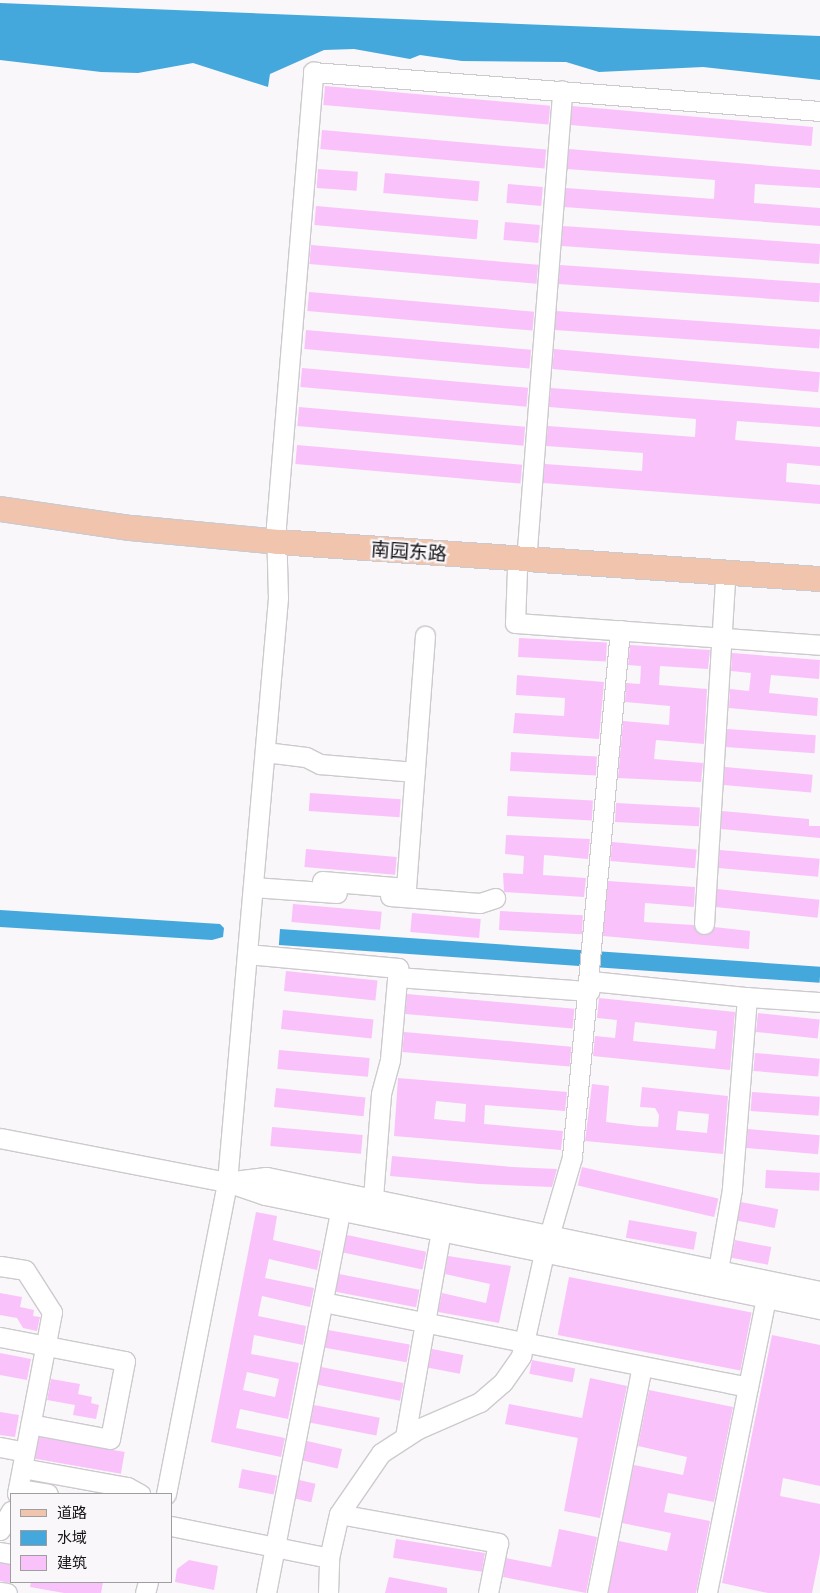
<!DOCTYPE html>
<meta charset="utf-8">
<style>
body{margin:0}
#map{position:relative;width:820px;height:1593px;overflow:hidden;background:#f9f7fa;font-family:"Titillium Web","Noto Sans SC",sans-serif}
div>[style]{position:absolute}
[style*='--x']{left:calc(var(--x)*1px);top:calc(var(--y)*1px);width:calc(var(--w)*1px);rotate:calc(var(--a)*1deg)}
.water>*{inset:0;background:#44a8dd;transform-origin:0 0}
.building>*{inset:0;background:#fac2fa;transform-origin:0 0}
.roads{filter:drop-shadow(1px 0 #cdcace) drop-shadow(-1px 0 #cdcace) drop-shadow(0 1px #cdcace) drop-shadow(0 -1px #cdcace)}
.minor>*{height:19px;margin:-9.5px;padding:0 9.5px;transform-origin:9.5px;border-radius:9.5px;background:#fff}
.major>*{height:24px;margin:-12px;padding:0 12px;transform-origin:12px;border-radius:12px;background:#f1c4ae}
span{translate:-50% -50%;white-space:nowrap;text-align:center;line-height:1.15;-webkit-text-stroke:4.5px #f9f7fa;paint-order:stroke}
.street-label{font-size:19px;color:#161516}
.legend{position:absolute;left:10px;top:1493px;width:162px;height:90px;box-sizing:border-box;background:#f9f7fa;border:1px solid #9e9d9f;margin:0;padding:6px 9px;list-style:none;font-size:15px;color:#161516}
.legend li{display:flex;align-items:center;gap:10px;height:25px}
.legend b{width:25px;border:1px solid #9e9d9f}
</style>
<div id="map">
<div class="water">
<div style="clip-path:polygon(0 3px,820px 36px,820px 80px,703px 67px,599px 72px,566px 62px,462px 61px,420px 55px,410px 59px,354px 49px,324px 50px,270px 74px,268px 87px,193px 63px,138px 73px,101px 72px,0 60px)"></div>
<div style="clip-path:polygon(0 910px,220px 924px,224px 928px,223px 937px,212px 940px,0 927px)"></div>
<div style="left:280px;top:929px;width:542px;height:16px;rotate:4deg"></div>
</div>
<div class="building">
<div style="left:325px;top:86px;width:226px;height:19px;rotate:5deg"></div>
<div style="left:572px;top:106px;width:242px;height:19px;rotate:5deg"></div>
<div style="left:322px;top:130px;width:225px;height:19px;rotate:5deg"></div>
<div style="clip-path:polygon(569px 149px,820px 170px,820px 188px,755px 184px,754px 203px,820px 208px,820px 226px,564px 207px,566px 188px,714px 199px,715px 180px,567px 169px)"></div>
<div style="left:318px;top:169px;width:40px;height:19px;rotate:4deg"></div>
<div style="left:385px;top:173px;width:95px;height:20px;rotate:5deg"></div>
<div style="left:508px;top:184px;width:35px;height:19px;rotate:5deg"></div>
<div style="left:316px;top:206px;width:163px;height:19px;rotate:5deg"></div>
<div style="left:505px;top:222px;width:35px;height:18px;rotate:5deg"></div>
<div style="left:563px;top:226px;width:258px;height:20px;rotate:4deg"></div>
<div style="left:311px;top:245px;width:228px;height:19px;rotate:5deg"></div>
<div style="left:560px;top:265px;width:261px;height:19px;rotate:4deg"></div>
<div style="left:309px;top:292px;width:226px;height:19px;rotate:5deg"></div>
<div style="left:556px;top:311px;width:265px;height:19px;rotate:4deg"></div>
<div style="left:306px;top:330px;width:226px;height:19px;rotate:5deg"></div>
<div style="left:554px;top:349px;width:267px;height:20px;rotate:5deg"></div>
<div style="left:302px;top:368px;width:227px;height:19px;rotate:5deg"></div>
<div style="clip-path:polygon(551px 388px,820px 408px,820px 427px,737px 421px,735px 440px,820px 447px,820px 466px,787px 463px,786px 482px,820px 485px,820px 504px,543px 483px,545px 464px,642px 471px,643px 453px,546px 446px,548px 426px,695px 437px,696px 419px,549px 407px)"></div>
<div style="left:299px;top:407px;width:227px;height:19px;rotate:5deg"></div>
<div style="left:297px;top:445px;width:226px;height:19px;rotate:5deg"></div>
<div style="left:519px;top:638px;width:88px;height:19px;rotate:3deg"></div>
<div style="clip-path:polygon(630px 645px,710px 650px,708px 669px,660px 666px,659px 685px,707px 689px,704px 744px,656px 740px,654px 759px,703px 763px,701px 782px,618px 778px,623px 721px,669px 725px,670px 706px,625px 702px,626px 683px,640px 684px,641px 666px,628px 665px)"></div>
<div style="clip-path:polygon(732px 653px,820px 660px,819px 679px,771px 675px,769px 693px,818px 698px,817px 716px,729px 708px,730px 689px,749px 691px,751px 673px,731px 671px)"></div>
<div style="clip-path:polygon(517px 675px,604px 682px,599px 739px,513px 733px,515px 713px,564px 716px,565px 698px,516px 695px)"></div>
<div style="left:727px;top:729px;width:89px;height:18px;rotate:4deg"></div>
<div style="left:511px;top:752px;width:86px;height:19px;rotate:3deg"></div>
<div style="left:725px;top:767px;width:88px;height:18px;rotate:5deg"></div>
<div style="left:310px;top:793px;width:91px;height:18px;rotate:4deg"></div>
<div style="left:508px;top:796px;width:85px;height:20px;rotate:3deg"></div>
<div style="left:616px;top:803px;width:84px;height:19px;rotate:3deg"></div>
<div style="clip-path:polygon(722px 811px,809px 819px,809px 826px,820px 826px,820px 838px,721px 829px)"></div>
<div style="clip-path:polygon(506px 835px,590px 839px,588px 859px,544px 855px,543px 875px,586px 878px,584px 897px,504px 892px,503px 873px,523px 874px,524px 856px,505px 854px)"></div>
<div style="left:612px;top:842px;width:85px;height:19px;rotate:5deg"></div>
<div style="left:306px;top:849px;width:91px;height:18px;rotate:5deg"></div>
<div style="left:720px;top:850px;width:100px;height:18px;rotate:5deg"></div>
<div style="clip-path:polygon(608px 881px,695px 887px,694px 907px,645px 903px,644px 922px,693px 925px,703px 935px,714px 927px,750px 931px,749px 949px,603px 936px)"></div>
<div style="left:717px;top:889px;width:103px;height:18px;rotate:6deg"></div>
<div style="left:293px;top:904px;width:89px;height:18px;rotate:5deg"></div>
<div style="left:500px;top:911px;width:83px;height:19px;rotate:3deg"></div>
<div style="left:412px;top:913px;width:69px;height:19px;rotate:5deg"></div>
<div style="left:286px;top:971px;width:92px;height:20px;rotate:6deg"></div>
<div style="left:407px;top:994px;width:168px;height:20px;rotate:5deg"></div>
<div style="clip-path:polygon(evenodd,599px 998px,735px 1012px,730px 1070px,593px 1056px,595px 1036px,615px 1038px,617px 1020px,597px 1018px,599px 998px,635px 1022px,717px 1031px,715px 1049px,633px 1041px,635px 1022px)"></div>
<div style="left:283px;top:1010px;width:91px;height:19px;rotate:6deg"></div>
<div style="left:758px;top:1013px;width:62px;height:19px;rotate:6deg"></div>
<div style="left:404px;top:1032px;width:168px;height:20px;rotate:5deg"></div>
<div style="left:279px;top:1050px;width:91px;height:19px;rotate:5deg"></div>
<div style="left:755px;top:1053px;width:65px;height:18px;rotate:5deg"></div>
<div style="clip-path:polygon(evenodd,398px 1078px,567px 1092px,565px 1111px,485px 1105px,484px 1124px,563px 1131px,561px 1150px,394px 1136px,398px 1078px,436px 1101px,466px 1104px,465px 1122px,434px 1119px,436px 1101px)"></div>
<div style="clip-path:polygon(evenodd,592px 1084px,609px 1086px,606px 1122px,638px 1126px,658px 1127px,659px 1115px,655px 1108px,640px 1107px,642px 1087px,728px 1096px,723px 1154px,585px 1141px,592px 1084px,678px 1111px,709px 1114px,707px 1133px,676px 1130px,678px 1111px)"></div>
<div style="left:276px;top:1088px;width:90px;height:19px;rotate:6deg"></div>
<div style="left:752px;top:1092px;width:68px;height:19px;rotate:4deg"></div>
<div style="left:272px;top:1127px;width:91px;height:19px;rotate:5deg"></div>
<div style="left:748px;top:1129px;width:72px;height:19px;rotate:5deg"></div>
<div style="clip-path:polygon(392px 1156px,512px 1167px,557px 1169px,552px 1187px,479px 1184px,390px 1176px)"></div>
<div style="left:582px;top:1167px;width:140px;height:19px;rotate:13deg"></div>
<div style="left:766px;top:1170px;width:54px;height:18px;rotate:3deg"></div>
<div style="left:741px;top:1202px;width:38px;height:19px;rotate:11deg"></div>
<div style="clip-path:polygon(evenodd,256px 1212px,277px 1216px,273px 1240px,321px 1251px,317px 1270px,269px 1259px,265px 1278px,314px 1288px,310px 1307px,262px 1296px,258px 1316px,306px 1326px,303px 1345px,254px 1335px,251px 1354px,299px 1363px,288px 1419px,240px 1409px,236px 1428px,285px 1438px,281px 1457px,211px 1442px,256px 1212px,247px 1372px,279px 1379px,275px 1397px,243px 1390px,247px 1372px)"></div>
<div style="left:629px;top:1220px;width:69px;height:18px;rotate:10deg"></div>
<div style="left:347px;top:1235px;width:81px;height:18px;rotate:12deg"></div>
<div style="left:735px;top:1240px;width:37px;height:18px;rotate:11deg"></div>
<div style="clip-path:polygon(448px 1256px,511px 1266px,499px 1323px,438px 1312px,442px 1293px,486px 1303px,490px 1284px,445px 1274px)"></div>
<div style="left:339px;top:1274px;width:82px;height:18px;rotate:11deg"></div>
<div style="left:569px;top:1277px;width:186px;height:59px;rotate:11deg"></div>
<div style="clip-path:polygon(0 1293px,22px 1297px,20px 1307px,34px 1310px,33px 1316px,40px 1317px,37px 1331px,23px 1328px,17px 1318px,0 1315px)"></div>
<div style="left:328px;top:1330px;width:83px;height:18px;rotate:10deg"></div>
<div style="clip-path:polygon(772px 1335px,820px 1345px,820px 1486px,783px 1478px,780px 1496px,820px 1504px,820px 1553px,812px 1593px,768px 1593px,722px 1583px)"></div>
<div style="left:432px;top:1349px;width:32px;height:19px;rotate:11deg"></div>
<div style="clip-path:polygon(0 1353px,31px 1359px,27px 1380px,0 1375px)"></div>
<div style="left:532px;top:1360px;width:44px;height:14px;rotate:11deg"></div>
<div style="left:321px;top:1367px;width:84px;height:18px;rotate:11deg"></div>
<div style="clip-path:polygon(590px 1378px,627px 1386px,600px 1518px,564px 1511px,578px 1438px,505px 1424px,509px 1404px,582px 1418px)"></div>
<div style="clip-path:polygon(51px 1379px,80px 1384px,78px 1394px,92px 1397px,91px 1403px,99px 1405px,96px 1419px,73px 1415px,75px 1405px,47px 1400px)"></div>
<div style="clip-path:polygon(649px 1390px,733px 1407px,714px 1502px,668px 1493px,664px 1512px,710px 1521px,696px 1593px,608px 1593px,619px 1541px,667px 1551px,671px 1533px,622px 1523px,634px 1465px,683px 1475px,687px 1457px,638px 1446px)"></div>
<div style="left:314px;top:1405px;width:67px;height:18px;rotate:11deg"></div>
<div style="clip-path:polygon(0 1412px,19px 1415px,15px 1437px,0 1435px)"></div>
<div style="left:39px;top:1437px;width:87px;height:22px;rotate:10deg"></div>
<div style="left:307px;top:1441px;width:36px;height:20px;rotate:13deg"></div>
<div style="left:242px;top:1469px;width:36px;height:19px;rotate:11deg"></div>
<div style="left:299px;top:1480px;width:17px;height:19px;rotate:13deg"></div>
<div style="clip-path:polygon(559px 1529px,597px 1537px,586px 1593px,503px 1577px,506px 1558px,551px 1567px)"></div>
<div style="left:396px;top:1539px;width:90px;height:19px;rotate:9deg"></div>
<div style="clip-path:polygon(189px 1560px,218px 1566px,214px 1590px,175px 1582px,177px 1569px)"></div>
<div style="clip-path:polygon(0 1563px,11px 1565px,11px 1583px,0 1581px)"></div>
<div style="clip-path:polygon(389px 1577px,447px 1588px,447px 1593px,385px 1593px)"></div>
<div style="clip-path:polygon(31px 1582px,103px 1582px,101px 1593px,64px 1593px,30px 1587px)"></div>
</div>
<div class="roads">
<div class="minor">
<div style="--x:527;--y:549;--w:460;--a:-85.6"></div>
<div style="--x:517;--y:569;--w:54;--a:92.1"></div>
<div style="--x:515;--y:623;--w:306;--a:4.1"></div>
<div style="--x:265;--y:752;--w:41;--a:7"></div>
<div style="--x:306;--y:757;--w:16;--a:27"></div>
<div style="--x:320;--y:764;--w:95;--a:4.8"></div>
<div style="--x:322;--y:881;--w:84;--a:4.8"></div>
<div style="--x:406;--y:888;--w:253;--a:-85.7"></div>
<div style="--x:253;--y:887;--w:84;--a:4.1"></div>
<div style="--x:390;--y:896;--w:90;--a:4.4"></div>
<div style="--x:480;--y:903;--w:16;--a:-18"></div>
<div style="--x:704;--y:924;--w:342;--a:-86.5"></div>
<div style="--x:247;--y:954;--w:152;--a:5.3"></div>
<div style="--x:398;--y:968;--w:92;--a:95"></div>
<div style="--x:390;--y:1060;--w:35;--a:105"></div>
<div style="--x:381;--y:1094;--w:105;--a:94.4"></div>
<div style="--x:397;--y:977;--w:193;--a:4.2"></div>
<div style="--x:591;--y:981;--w:157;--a:5.9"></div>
<div style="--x:747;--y:997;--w:193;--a:94.5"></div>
<div style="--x:732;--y:1189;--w:82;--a:99.8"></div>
<div style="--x:747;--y:997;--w:73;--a:3.9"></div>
<div style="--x:0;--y:1138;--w:231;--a:11"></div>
<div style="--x:0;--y:1266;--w:25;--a:9"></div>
<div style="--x:25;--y:1270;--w:50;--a:57.3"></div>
<div style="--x:52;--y:1312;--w:185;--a:100.9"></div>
<div style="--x:820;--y:1291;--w:566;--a:-168.37"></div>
<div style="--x:266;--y:1177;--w:39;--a:173"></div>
<div style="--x:227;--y:1182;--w:40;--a:18.9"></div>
<div style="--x:265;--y:1195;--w:567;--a:11.61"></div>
<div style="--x:323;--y:1302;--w:433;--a:11.3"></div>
<div style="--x:748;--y:1387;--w:210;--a:101.3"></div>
<div style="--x:0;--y:1337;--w:127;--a:10.9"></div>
<div style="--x:125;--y:1361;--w:79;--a:100.9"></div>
<div style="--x:110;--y:1439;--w:81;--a:-169.4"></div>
<div style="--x:748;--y:1387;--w:91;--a:-78.6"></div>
<div style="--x:405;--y:1437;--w:209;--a:-80.1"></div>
<div style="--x:0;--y:1447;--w:25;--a:11"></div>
<div style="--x:22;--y:1468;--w:107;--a:10.3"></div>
<div style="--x:127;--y:1487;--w:15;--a:28"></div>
<div style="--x:18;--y:1489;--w:30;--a:9"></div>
<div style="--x:166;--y:1494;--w:318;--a:-78.9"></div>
<div style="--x:227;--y:1182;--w:586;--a:-85.01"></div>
<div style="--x:278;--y:598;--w:72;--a:-91.6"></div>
<div style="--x:276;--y:526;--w:456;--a:-85.3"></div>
<div style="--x:313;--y:72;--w:508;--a:4.4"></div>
<div style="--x:339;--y:1514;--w:162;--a:10.3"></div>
<div style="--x:498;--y:1543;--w:51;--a:101.3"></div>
<div style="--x:171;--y:1526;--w:161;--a:11.4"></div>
<div style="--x:0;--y:1530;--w:22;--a:-60"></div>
<div style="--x:0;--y:1552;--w:11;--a:10"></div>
<div style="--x:0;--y:1592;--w:7;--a:8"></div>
<div style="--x:145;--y:1593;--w:11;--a:-75"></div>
<div style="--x:266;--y:1593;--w:389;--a:-79"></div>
<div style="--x:328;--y:1593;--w:35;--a:-88"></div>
<div style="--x:329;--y:1558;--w:45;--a:-77.2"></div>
<div style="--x:339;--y:1514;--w:74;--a:-55.5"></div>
<div style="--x:381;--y:1453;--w:44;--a:-33"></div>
<div style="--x:418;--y:1429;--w:68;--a:-23.5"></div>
<div style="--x:480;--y:1402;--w:30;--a:-41"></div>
<div style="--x:503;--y:1382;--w:32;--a:-55"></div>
<div style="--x:521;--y:1356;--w:106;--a:-77.4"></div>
<div style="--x:544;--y:1253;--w:100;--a:-73.7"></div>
<div style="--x:572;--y:1157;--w:529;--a:-84.8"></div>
<div style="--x:597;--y:1593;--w:231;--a:-78.8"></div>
</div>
<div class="major">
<div style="--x:0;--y:509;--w:132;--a:8.3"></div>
<div style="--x:131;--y:528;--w:148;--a:5.4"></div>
<div style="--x:278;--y:542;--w:543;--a:3.91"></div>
</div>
</div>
<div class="street-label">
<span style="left:409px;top:551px;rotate:4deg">南园东路</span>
</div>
<ul class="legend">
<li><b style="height:6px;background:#f1c4ae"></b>道路</li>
<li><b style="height:14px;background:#44a8dd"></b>水域</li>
<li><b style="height:14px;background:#fac2fa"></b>建筑</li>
</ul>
</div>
